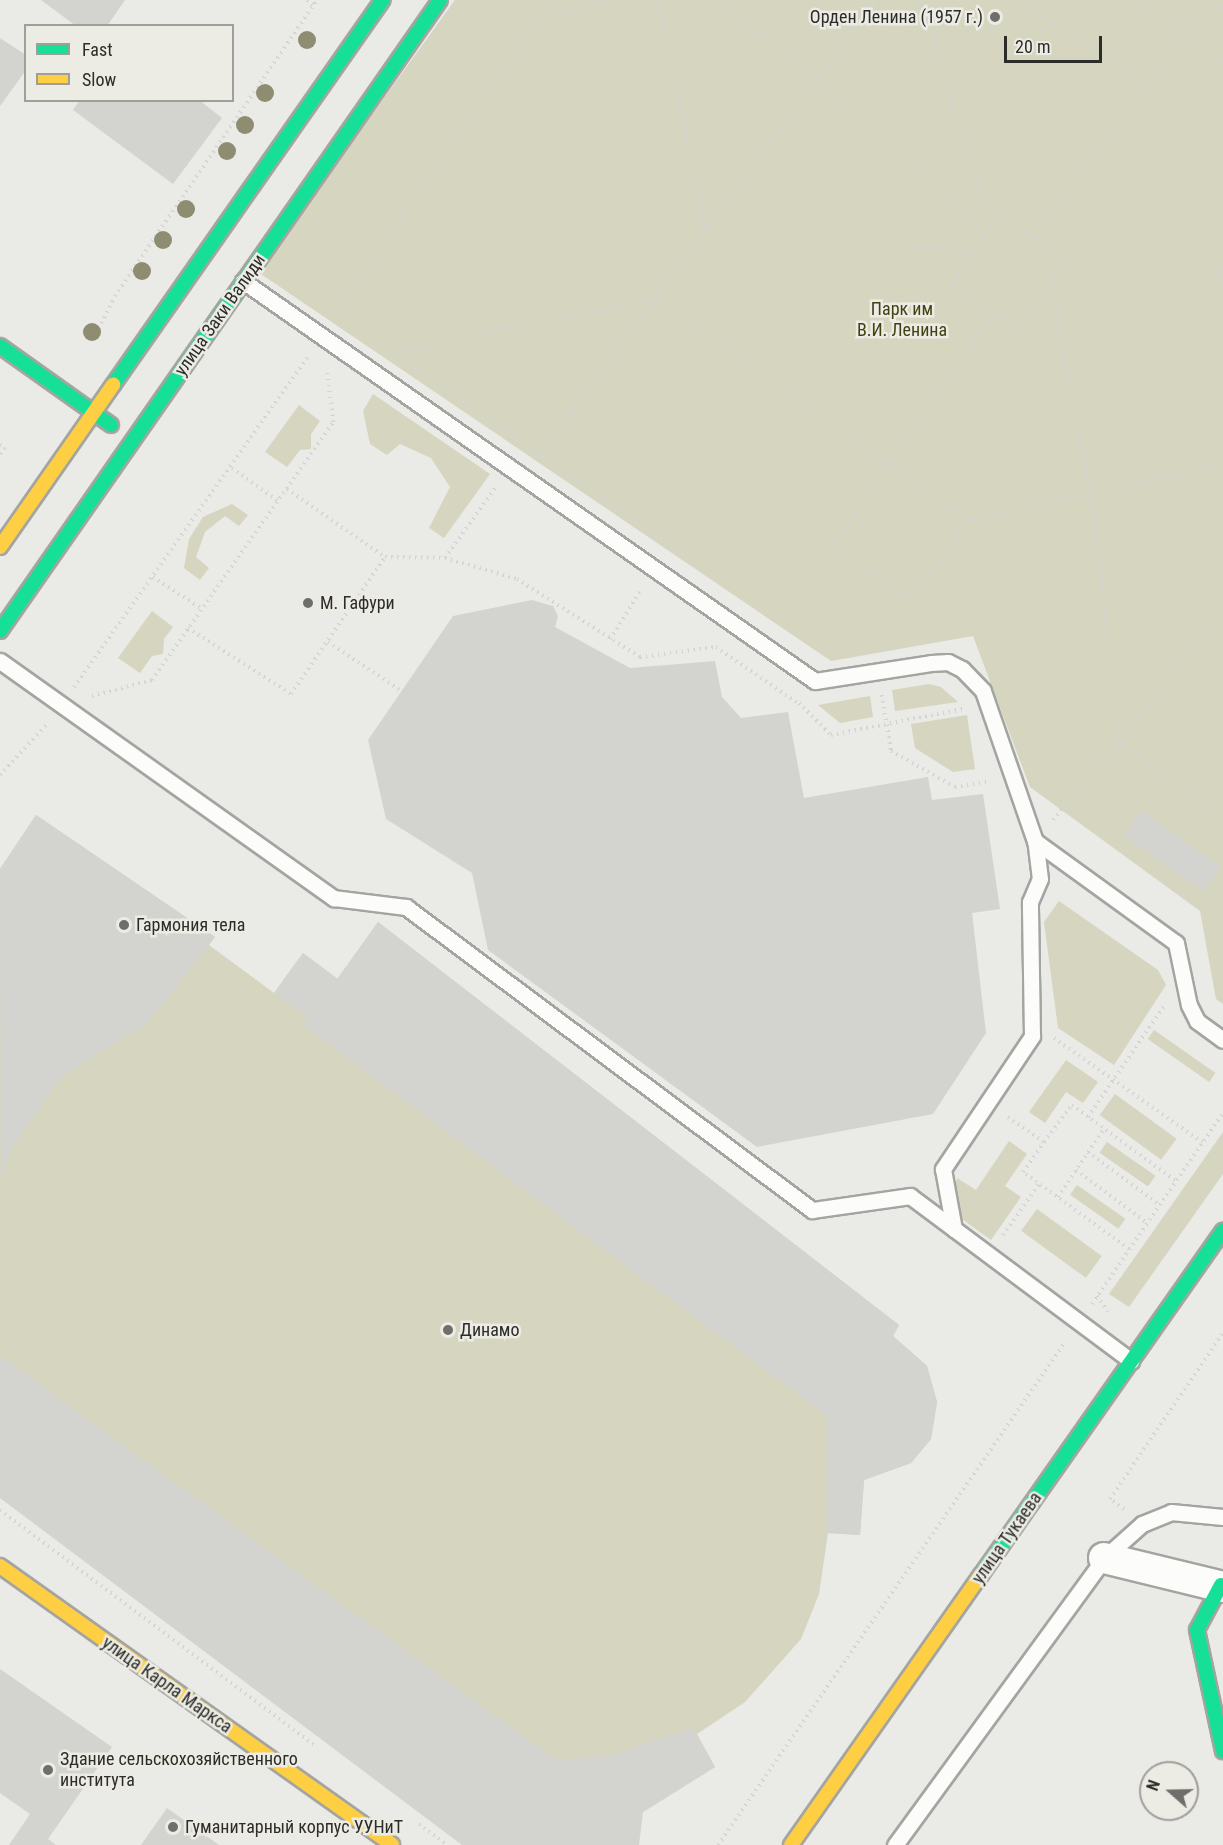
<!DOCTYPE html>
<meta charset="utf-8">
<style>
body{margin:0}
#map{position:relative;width:1223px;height:1845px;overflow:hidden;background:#eaeae6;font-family:"Roboto Condensed",sans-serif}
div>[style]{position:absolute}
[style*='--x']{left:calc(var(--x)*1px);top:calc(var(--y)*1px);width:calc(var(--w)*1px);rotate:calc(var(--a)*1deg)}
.green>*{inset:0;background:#d6d5c0;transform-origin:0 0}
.building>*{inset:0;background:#d3d3d0;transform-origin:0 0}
.path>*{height:4px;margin-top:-2px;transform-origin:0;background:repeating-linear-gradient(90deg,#d4d4d3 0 1.5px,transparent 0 6px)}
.roads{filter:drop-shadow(2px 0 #a4a4a1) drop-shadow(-2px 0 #a4a4a1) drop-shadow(0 2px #a4a4a1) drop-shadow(0 -2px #a4a4a1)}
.lane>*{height:15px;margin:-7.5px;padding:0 7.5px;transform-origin:7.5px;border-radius:7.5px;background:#fcfcfb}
.street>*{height:30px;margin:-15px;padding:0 15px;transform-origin:15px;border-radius:15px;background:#fcfcfb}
.fast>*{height:14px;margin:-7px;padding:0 7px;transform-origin:7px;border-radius:7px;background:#16e098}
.slow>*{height:14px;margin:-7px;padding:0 7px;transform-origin:7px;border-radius:7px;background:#ffcf43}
.trees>*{width:18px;height:18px;margin:-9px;border-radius:50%;background:#8f8d71}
.dots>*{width:16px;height:16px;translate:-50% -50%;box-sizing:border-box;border:3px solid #ecebe4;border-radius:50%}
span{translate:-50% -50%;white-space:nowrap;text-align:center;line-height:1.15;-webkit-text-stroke:5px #ecebe4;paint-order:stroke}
.poi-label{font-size:18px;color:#2c2c29}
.right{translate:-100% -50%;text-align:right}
.left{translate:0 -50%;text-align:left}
.park-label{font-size:18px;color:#444111}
.street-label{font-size:18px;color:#2c2c29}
.legend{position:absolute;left:24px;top:24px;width:210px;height:78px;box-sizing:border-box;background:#ecebe4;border:2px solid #9f9f99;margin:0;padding:8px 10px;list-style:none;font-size:18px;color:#2c2c29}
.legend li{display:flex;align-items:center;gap:12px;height:30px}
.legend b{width:30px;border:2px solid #9f9f99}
.north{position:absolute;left:1139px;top:1761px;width:60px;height:60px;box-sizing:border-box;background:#ecebe4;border:2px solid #9f9f99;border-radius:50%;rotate:290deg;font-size:16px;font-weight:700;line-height:24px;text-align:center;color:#2c2c29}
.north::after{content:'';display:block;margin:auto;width:21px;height:27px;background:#6e6e6b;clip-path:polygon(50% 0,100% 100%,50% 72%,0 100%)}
.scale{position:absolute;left:1004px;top:36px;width:98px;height:27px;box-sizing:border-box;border:3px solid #2c2c29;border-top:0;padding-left:8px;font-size:18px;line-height:21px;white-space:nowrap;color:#2c2c29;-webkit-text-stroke:4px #ecebe4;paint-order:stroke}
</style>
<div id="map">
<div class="green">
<div style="clip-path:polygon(455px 0,1223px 0,1223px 1004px,1216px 999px,1200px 911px,1030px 787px,973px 636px,831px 661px,258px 272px)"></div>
<div style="clip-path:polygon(373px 394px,490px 474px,444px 538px,429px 528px,450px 487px,431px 458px,400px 444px,387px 455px,370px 444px,363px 411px)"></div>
<div style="clip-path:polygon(299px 405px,320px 421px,311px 434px,311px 449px,300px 450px,287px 467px,265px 452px)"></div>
<div style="clip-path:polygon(232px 504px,248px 515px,239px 526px,225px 516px,205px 532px,196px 557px,209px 568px,200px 580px,184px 568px,189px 539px,203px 517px)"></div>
<div style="clip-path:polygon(152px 611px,173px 627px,164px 639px,163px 654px,152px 656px,140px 673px,118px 658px)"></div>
<div style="clip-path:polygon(929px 684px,941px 687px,958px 702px,895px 711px,892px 690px)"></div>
<div style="clip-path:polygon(870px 696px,873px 717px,840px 723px,818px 705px)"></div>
<div style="clip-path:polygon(967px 715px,975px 769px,953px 772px,915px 748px,911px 724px)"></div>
<div style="clip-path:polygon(36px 815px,215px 937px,209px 945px,274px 993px,303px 953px,338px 979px,378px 922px,899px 1325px,893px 1336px,927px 1366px,937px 1402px,931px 1439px,911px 1463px,864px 1480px,860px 1535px,828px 1533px,819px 1594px,801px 1639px,745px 1702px,697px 1734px,715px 1767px,643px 1812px,0 1498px,0 869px)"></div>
<div style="clip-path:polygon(1059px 901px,1158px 970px,1166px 985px,1114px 1065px,1058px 1028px,1044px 922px)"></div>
<div style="left:1154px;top:1030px;width:75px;height:11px;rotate:35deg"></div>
<div style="clip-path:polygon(1066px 1060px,1098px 1082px,1083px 1103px,1066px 1092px,1045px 1123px,1029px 1112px)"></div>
<div style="left:1115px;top:1094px;width:76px;height:26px;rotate:36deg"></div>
<div style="clip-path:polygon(1223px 1132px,1223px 1174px,1129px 1307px,1109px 1294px)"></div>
<div style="clip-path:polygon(1009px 1141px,1027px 1154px,1005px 1186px,1021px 1197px,991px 1240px,962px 1219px,954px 1191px,957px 1178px,976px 1190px)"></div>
<div style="left:1107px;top:1142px;width:59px;height:13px;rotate:35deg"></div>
<div style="left:1077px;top:1185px;width:59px;height:12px;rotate:35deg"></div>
<div style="left:1037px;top:1209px;width:80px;height:27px;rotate:36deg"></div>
</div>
<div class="building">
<div style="clip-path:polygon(41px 0,125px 0,107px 26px,76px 26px)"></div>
<div style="clip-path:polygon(0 38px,26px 55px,26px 70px,0 106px)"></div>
<div style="clip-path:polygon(80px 100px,199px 100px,222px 118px,173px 184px,73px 110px)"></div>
<div style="clip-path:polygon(532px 600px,553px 606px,558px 616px,555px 627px,630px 668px,715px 661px,722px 697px,741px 718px,788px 712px,804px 798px,928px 777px,932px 800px,983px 794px,1000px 909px,972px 913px,986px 1033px,933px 1114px,757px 1147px,488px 950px,472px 873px,386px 819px,368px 740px,453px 616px)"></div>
<div style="left:1141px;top:811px;width:97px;height:30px;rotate:35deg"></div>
<div style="clip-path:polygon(36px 815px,215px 937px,148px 1022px,61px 1077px,10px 1150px,1px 1182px,0 869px)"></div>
<div style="clip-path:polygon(378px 922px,899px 1325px,893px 1336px,927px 1366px,937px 1402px,931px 1439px,911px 1463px,864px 1480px,860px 1535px,828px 1533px,827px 1416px,303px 1024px,308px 1018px,274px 993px,303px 953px,337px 979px)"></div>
<div style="clip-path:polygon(0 1356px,557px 1761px,612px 1755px,692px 1728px,715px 1767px,643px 1812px,639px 1845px,462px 1845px,0 1498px)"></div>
<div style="clip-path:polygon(0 1669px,112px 1747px,48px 1839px,56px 1845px,9px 1845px,30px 1814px,0 1793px)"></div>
<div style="clip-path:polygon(167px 1808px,219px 1845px,141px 1845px)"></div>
</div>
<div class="path">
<div style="--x:307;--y:0;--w:8;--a:40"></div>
<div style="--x:659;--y:0;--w:235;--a:78.7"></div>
<div style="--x:710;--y:0;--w:134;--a:35.6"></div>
<div style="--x:819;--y:78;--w:229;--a:43.6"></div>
<div style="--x:922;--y:0;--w:237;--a:73.1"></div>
<div style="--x:1019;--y:0;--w:153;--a:33.8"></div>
<div style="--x:1138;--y:0;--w:104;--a:35.2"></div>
<div style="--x:1211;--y:0;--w:15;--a:37"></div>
<div style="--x:539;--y:18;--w:71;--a:-14.6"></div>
<div style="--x:1000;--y:214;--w:81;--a:33.9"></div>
<div style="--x:1067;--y:259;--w:86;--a:124.6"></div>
<div style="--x:1018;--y:330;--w:80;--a:-145.7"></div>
<div style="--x:952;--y:285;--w:86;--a:-55.9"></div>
<div style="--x:705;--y:230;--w:286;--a:-53.5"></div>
<div style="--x:1036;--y:238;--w:293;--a:-54.3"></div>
<div style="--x:1223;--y:268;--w:13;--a:122"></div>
<div style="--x:1216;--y:279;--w:9;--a:36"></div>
<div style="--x:1051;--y:281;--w:217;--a:79.4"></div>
<div style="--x:1091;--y:494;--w:252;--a:83.2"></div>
<div style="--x:1121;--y:744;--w:174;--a:-54.1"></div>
<div style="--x:335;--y:316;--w:383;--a:-55.6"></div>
<div style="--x:96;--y:334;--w:42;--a:-63.4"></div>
<div style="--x:115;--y:296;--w:358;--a:-55.7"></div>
<div style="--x:392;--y:352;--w:268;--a:-11.6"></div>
<div style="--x:655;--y:298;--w:288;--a:35.2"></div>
<div style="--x:890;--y:464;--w:183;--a:-56.1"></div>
<div style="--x:399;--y:357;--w:343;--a:34.8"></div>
<div style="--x:681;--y:553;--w:152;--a:-3"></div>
<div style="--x:833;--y:545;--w:95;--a:35.2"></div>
<div style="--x:911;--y:600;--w:98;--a:-54.5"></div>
<div style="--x:968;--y:520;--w:96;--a:-144.3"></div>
<div style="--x:890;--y:464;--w:99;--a:125.1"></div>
<div style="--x:0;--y:445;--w:6;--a:31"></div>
<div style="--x:5;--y:448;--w:9;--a:126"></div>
<div style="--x:541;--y:454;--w:277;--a:-53.7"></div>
<div style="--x:705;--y:231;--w:272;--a:4"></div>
<div style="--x:232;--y:468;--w:57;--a:35.7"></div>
<div style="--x:287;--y:489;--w:119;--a:34.8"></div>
<div style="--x:385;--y:557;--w:60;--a:1"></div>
<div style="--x:445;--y:558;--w:75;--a:16.3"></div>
<div style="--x:517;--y:579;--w:146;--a:32.4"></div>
<div style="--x:640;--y:657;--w:77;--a:-7.5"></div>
<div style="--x:716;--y:647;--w:101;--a:34.5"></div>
<div style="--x:968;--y:520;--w:261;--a:-12.4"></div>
<div style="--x:445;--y:558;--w:86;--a:-54.5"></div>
<div style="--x:153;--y:577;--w:59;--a:33.1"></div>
<div style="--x:188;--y:628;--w:122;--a:32.7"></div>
<div style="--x:291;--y:694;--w:166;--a:-55.5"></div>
<div style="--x:610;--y:639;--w:58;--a:-57.7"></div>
<div style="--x:328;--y:642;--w:87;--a:33.7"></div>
<div style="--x:74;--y:687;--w:407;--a:-54.7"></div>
<div style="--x:882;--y:695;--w:57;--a:80.9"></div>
<div style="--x:891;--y:751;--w:73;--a:29.4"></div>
<div style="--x:955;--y:787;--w:36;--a:-9"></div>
<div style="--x:92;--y:696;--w:62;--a:-14.9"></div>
<div style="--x:152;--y:680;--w:315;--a:-54.9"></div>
<div style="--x:333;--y:422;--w:52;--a:-96.6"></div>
<div style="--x:799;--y:703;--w:45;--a:45"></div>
<div style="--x:831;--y:735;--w:136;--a:-11.1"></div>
<div style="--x:0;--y:775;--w:69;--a:-47.3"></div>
<div style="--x:1053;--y:820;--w:69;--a:-51.5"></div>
<div style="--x:1096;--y:766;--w:33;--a:-41"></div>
<div style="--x:1121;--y:744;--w:124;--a:34.8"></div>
<div style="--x:1054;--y:1038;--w:181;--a:35.1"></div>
<div style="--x:1008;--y:1117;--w:44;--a:34.8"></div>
<div style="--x:1088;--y:1117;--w:135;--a:-55.6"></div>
<div style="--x:1088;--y:1152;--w:89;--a:36.4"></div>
<div style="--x:1076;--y:1170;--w:89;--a:36.7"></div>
<div style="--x:1058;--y:1197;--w:82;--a:-55.9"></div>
<div style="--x:1003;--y:1235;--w:62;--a:-54.8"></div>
<div style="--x:1129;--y:1249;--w:131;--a:-144"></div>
<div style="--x:1023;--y:1172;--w:37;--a:-55"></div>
<div style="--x:1044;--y:1142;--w:46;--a:-52.9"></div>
<div style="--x:1072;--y:1105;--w:129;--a:36.2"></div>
<div style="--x:1097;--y:1296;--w:19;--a:54"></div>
<div style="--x:1092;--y:1304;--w:232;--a:-55.6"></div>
<div style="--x:1124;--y:1509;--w:17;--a:-144"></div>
<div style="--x:1110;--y:1499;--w:201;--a:-55.8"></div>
<div style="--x:0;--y:1510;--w:396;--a:36.8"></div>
<div style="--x:419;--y:1824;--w:35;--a:37"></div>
<div style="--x:718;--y:1845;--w:611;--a:-55.4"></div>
</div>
<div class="roads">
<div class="lane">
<div style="--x:243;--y:281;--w:698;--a:34.97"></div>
<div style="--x:815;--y:681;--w:117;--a:-8.8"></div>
<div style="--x:931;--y:663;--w:17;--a:-3"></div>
<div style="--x:948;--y:662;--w:16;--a:27"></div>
<div style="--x:962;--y:669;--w:30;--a:46"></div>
<div style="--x:983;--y:691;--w:159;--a:70.9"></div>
<div style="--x:1035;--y:841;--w:174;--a:35.9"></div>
<div style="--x:1176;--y:943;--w:63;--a:78.2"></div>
<div style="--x:1189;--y:1005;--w:18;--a:63"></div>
<div style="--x:1197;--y:1021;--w:32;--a:36"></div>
<div style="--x:0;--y:661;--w:410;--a:35.4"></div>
<div style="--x:334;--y:898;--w:73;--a:7.1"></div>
<div style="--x:406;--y:907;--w:507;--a:36.73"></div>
<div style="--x:812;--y:1210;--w:99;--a:-8.1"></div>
<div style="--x:910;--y:1196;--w:276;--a:36.7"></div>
<div style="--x:954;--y:1229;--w:61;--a:-100.4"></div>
<div style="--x:943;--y:1169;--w:160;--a:-56.2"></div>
<div style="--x:1032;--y:1036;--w:134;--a:-90.9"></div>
<div style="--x:1030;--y:902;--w:25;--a:-67"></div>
<div style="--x:1040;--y:879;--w:38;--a:-97"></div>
<div style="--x:895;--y:1845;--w:355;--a:-53.9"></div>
<div style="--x:1104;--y:1558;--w:51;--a:-41.8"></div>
<div style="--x:1142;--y:1524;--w:31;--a:-22"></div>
<div style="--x:1171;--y:1512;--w:52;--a:5.5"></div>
</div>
<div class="street">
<div style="--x:1104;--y:1558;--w:122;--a:13.7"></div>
</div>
<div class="fast">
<div style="--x:0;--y:346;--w:136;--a:35.4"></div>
<div style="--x:113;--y:385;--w:470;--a:-55"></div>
<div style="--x:0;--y:631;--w:769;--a:-55.11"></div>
<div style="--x:981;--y:1575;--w:421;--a:-54.9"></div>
<div style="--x:1221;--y:1585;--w:51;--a:118.1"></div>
<div style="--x:1197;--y:1630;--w:124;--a:77.9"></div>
</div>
<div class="slow">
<div style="--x:0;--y:547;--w:198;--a:-55.1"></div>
<div style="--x:0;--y:1566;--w:481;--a:35.4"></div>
<div style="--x:791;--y:1845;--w:330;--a:-54.9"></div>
</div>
</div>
<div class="trees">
<div style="left:307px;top:40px"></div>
<div style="left:265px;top:93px"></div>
<div style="left:245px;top:125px"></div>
<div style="left:227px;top:151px"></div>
<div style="left:186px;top:209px"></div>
<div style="left:163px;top:240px"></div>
<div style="left:142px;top:271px"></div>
<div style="left:92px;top:332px"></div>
</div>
<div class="dots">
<div style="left:995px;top:17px;background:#6e6e6b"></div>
<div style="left:308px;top:603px;background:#6e6e6b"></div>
<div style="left:124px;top:925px;background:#6e6e6b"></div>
<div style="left:448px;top:1330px;background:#6e6e6b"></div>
<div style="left:48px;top:1770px;background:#6e6e6b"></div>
<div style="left:173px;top:1827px;background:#6e6e6b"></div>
</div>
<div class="poi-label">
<span class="right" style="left:983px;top:17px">Орден Ленина (1957 г.)</span>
<span class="left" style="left:320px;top:603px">М. Гафури</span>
<span class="left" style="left:136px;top:925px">Гармония тела</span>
<span class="left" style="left:460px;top:1330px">Динамо</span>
<span class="left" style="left:60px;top:1770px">Здание сельскохозяйственного<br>института</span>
<span class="left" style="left:185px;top:1827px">Гуманитарный корпус УУНиТ</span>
</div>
<div class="park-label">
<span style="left:902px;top:320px">Парк им<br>В.И. Ленина</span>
</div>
<div class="street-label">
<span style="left:220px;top:315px;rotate:-55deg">улица Заки Валиди</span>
<span style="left:1007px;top:1538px;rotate:-55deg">улица Тукаева</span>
<span style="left:167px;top:1685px;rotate:35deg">улица Карла Маркса</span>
</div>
<ul class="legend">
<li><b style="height:8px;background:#16e098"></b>Fast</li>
<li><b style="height:8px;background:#ffcf43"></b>Slow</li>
</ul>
<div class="north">N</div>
<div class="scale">20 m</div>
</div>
